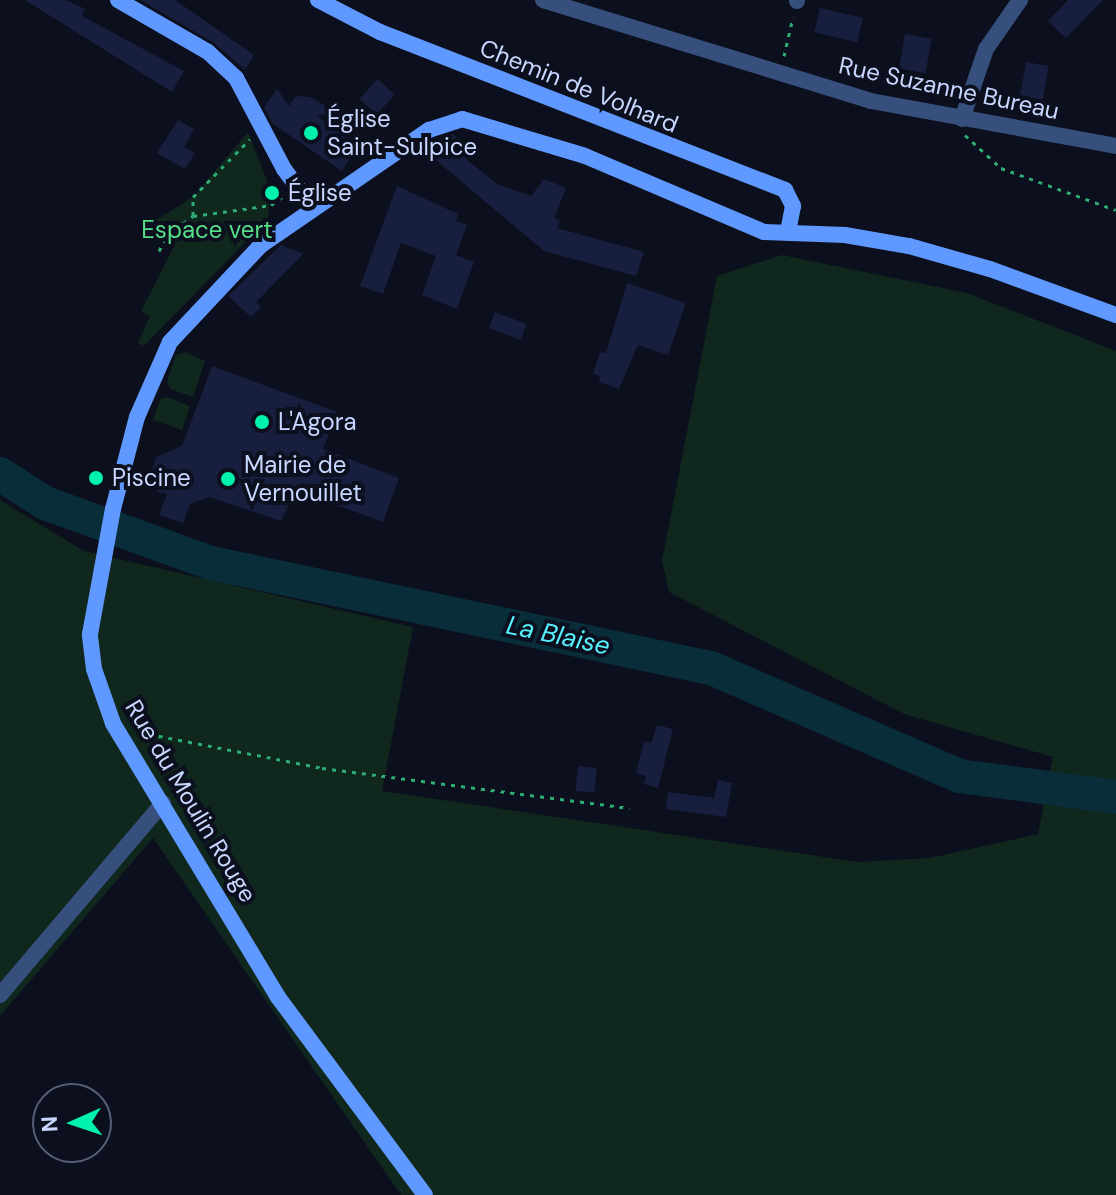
<!DOCTYPE html>
<meta charset="utf-8">
<style>
body{margin:0}
#map{position:relative;width:1116px;height:1195px;overflow:hidden;background:#0c0f1d;font-family:"DM Sans",sans-serif}
div>[style]{position:absolute}
[style*='--x']{left:calc(var(--x)*1px);top:calc(var(--y)*1px);width:calc(var(--w)*1px);rotate:calc(var(--a)*1deg)}
.green>*{inset:0;background:#0f271d}
.river>*{height:34px;margin:-17px;padding:0 17px;transform-origin:17px;border-radius:17px;background:#092d39}
.building>*{inset:0;background:#181f3e;transform-origin:0 0}
.path>*{height:3px;margin-top:-1.5px;transform-origin:0;background:repeating-linear-gradient(90deg,#2dae74 0 4px,transparent 0 10px)}
.street>*{height:16px;margin:-8px;padding:0 8px;transform-origin:8px;border-radius:8px;background:#364f7c}
.secondary>*{height:16px;margin:-8px;padding:0 8px;transform-origin:8px;border-radius:8px;background:#5f99ff}
.dots>*{width:22px;height:22px;translate:-50% -50%;box-sizing:border-box;border:4px solid #0c0f1d;border-radius:50%}
span{translate:-50% -50%;white-space:nowrap;text-align:center;line-height:1.15;-webkit-text-stroke:8px #0c0f1d;paint-order:stroke}
.street-label{font-size:24px;color:#c8d7ff}
.poi-label{font-size:24px;color:#c8d7ff}
.left{translate:0 -50%;text-align:left}
.park-label{font-size:24px;color:#55de87}
.water-label{font-size:26px;color:#56f2ff;font-style:italic}
.north{position:absolute;left:32px;top:1083px;width:80px;height:80px;box-sizing:border-box;background:#0c0f1d;border:2px solid #575f77;border-radius:50%;rotate:267deg;font-size:22px;font-weight:700;line-height:32px;text-align:center;color:#c8d7ff}
.north::after{content:'';display:block;margin:auto;width:28px;height:36px;background:#01f2ad;clip-path:polygon(50% 0,100% 100%,50% 72%,0 100%)}
</style>
<div id="map">
<div class="green">
<div style="clip-path:polygon(248px 132px,270px 188px,268px 219px,144px 346px,138px 343px,150px 316px,141px 311px,174px 246px,156px 220px,193px 197px)"></div>
<div style="clip-path:polygon(782px 255px,967px 293px,1116px 351px,1116px 1195px,401px 1195px,153px 838px,0 1016px,0 500px,84px 551px,413px 627px,382px 791px,858px 862px,930px 858px,1038px 834px,1053px 757px,904px 714px,669px 592px,662px 561px,717px 276px)"></div>
<div style="clip-path:polygon(185px 352px,205px 361px,193px 397px,170px 389px,167px 382px,176px 355px)"></div>
<div style="clip-path:polygon(167px 397px,190px 406px,182px 430px,153px 420px,160px 399px)"></div>
</div>
<div class="river">
<div style="--x:0;--y:474;--w:54;--a:32.8"></div>
<div style="--x:45;--y:503;--w:177;--a:19.9"></div>
<div style="--x:211;--y:563;--w:511;--a:11.86"></div>
<div style="--x:711;--y:668;--w:270;--a:23.5"></div>
<div style="--x:959;--y:776;--w:158;--a:7.6"></div>
</div>
<div class="building">
<div style="clip-path:polygon(25px 0,66px 0,85px 9px,82px 16px,184px 71px,172px 92px)"></div>
<div style="clip-path:polygon(140px 0,175px 0,254px 55px,245px 70px,214px 43px)"></div>
<div style="clip-path:polygon(1068px 0,1103px 0,1066px 38px,1048px 21px)"></div>
<div style="left:820px;top:8px;width:44px;height:25px;rotate:13deg"></div>
<div style="left:905px;top:34px;width:27px;height:35px;rotate:10deg"></div>
<div style="left:1026px;top:62px;width:23px;height:34px;rotate:10deg"></div>
<div style="left:378px;top:79px;width:23px;height:27px;rotate:43deg"></div>
<div style="clip-path:polygon(277px 89px,289px 106px,296px 96px,310px 97px,334px 111px,317px 116px,357px 146px,342px 171px,273px 124px,264px 107px)"></div>
<div style="clip-path:polygon(178px 120px,194px 129px,184px 147px,195px 153px,185px 169px,157px 153px)"></div>
<div style="clip-path:polygon(453px 134px,471px 152px,466px 159px,497px 184px,531px 196px,544px 179px,566px 188px,554px 218px,560px 220px,557px 228px,644px 252px,636px 276px,544px 251px,424px 150px)"></div>
<div style="clip-path:polygon(397px 186px,458px 214px,456px 221px,467px 225px,456px 255px,474px 262px,457px 309px,422px 295px,436px 256px,401px 243px,383px 294px,360px 286px)"></div>
<div style="clip-path:polygon(281px 245px,303px 254px,256px 302px,261px 307px,251px 317px,228px 296px)"></div>
<div style="clip-path:polygon(627px 283px,686px 303px,668px 355px,638px 345px,619px 389px,599px 382px,600px 376px,593px 374px,600px 352px,606px 353px)"></div>
<div style="left:495px;top:312px;width:34px;height:17px;rotate:21deg"></div>
<div style="clip-path:polygon(212px 366px,337px 412px,323px 449px,399px 478px,383px 522px,296px 490px,281px 521px,209px 497px,190px 504px,183px 523px,159px 515px,167px 494px,158px 492px,151px 474px,156px 457px,182px 446px)"></div>
<div style="clip-path:polygon(657px 725px,673px 729px,658px 788px,644px 784px,646px 776px,636px 773px,644px 741px,651px 743px)"></div>
<div style="left:578px;top:766px;width:19px;height:25px;rotate:6deg"></div>
<div style="clip-path:polygon(718px 780px,732px 783px,726px 817px,666px 809px,668px 792px,714px 798px)"></div>
</div>
<div class="path">
<div style="--x:784;--y:56;--w:40;--a:-77"></div>
<div style="--x:965;--y:135;--w:49;--a:42.5"></div>
<div style="--x:1001;--y:168;--w:122;--a:20.1"></div>
<div style="--x:193;--y:216;--w:79;--a:-8"></div>
<div style="--x:271;--y:205;--w:14;--a:-36"></div>
<div style="--x:159;--y:251;--w:18;--a:-63"></div>
<div style="--x:167;--y:235;--w:32;--a:-36"></div>
<div style="--x:193;--y:216;--w:19;--a:-90"></div>
<div style="--x:193;--y:197;--w:81;--a:-45.5"></div>
<div style="--x:139;--y:732;--w:187;--a:11.1"></div>
<div style="--x:322;--y:768;--w:310;--a:7.4"></div>
</div>
<div class="street">
<div style="--x:543;--y:0;--w:343;--a:17.1"></div>
<div style="--x:871;--y:101;--w:249;--a:10.4"></div>
<div style="--x:797;--y:1;--w:1;--a:-90"></div>
<div style="--x:962;--y:119;--w:74;--a:-71.1"></div>
<div style="--x:986;--y:49;--w:60;--a:-55.2"></div>
<div style="--x:0;--y:995;--w:252;--a:-49.7"></div>
</div>
<div class="secondary">
<div style="--x:118;--y:0;--w:104;--a:30"></div>
<div style="--x:208;--y:52;--w:38;--a:43"></div>
<div style="--x:236;--y:78;--w:103;--a:62.2"></div>
<div style="--x:284;--y:169;--w:47;--a:53.6"></div>
<div style="--x:318;--y:0;--w:70;--a:27.3"></div>
<div style="--x:380;--y:32;--w:435;--a:21.3"></div>
<div style="--x:785;--y:190;--w:18;--a:63"></div>
<div style="--x:793;--y:206;--w:26;--a:101"></div>
<div style="--x:425;--y:1195;--w:247;--a:-126.6"></div>
<div style="--x:278;--y:997;--w:320;--a:-121.1"></div>
<div style="--x:113;--y:723;--w:57;--a:-109.4"></div>
<div style="--x:94;--y:669;--w:35;--a:-97"></div>
<div style="--x:90;--y:634;--w:127;--a:-79.6"></div>
<div style="--x:113;--y:509;--w:95;--a:-75.4"></div>
<div style="--x:137;--y:417;--w:82;--a:-66.3"></div>
<div style="--x:170;--y:342;--w:132;--a:-46.8"></div>
<div style="--x:260;--y:246;--w:205;--a:-34.5"></div>
<div style="--x:429;--y:130;--w:35;--a:-18"></div>
<div style="--x:462;--y:119;--w:128;--a:16.7"></div>
<div style="--x:585;--y:156;--w:194;--a:23"></div>
<div style="--x:764;--y:232;--w:81;--a:2.1"></div>
<div style="--x:845;--y:235;--w:65;--a:9.8"></div>
<div style="--x:909;--y:246;--w:84;--a:15.9"></div>
<div style="--x:990;--y:269;--w:134;--a:20.1"></div>
</div>
<div class="dots">
<div style="left:311px;top:133px;background:#01f2ad"></div>
<div style="left:272px;top:193px;background:#01f2ad"></div>
<div style="left:262px;top:422px;background:#01f2ad"></div>
<div style="left:96px;top:478px;background:#01f2ad"></div>
<div style="left:228px;top:479px;background:#01f2ad"></div>
</div>
<div class="street-label">
<span style="left:579px;top:86px;rotate:22deg">Chemin de Volhard</span>
<span style="left:949px;top:88px;rotate:12deg">Rue Suzanne Bureau</span>
<span style="left:191px;top:801px;rotate:59deg">Rue du Moulin Rouge</span>
</div>
<div class="poi-label">
<span class="left" style="left:327px;top:133px">Église<br>Saint-Sulpice</span>
<span class="left" style="left:288px;top:193px">Église</span>
<span class="left" style="left:278px;top:422px">L'Agora</span>
<span class="left" style="left:244px;top:479px">Mairie de<br>Vernouillet</span>
<span class="left" style="left:112px;top:478px">Piscine</span>
</div>
<div class="park-label">
<span style="left:207px;top:230px">Espace vert</span>
</div>
<div class="water-label">
<span style="left:558px;top:636px;rotate:12deg">La Blaise</span>
</div>
<div class="north">N</div>
</div>
